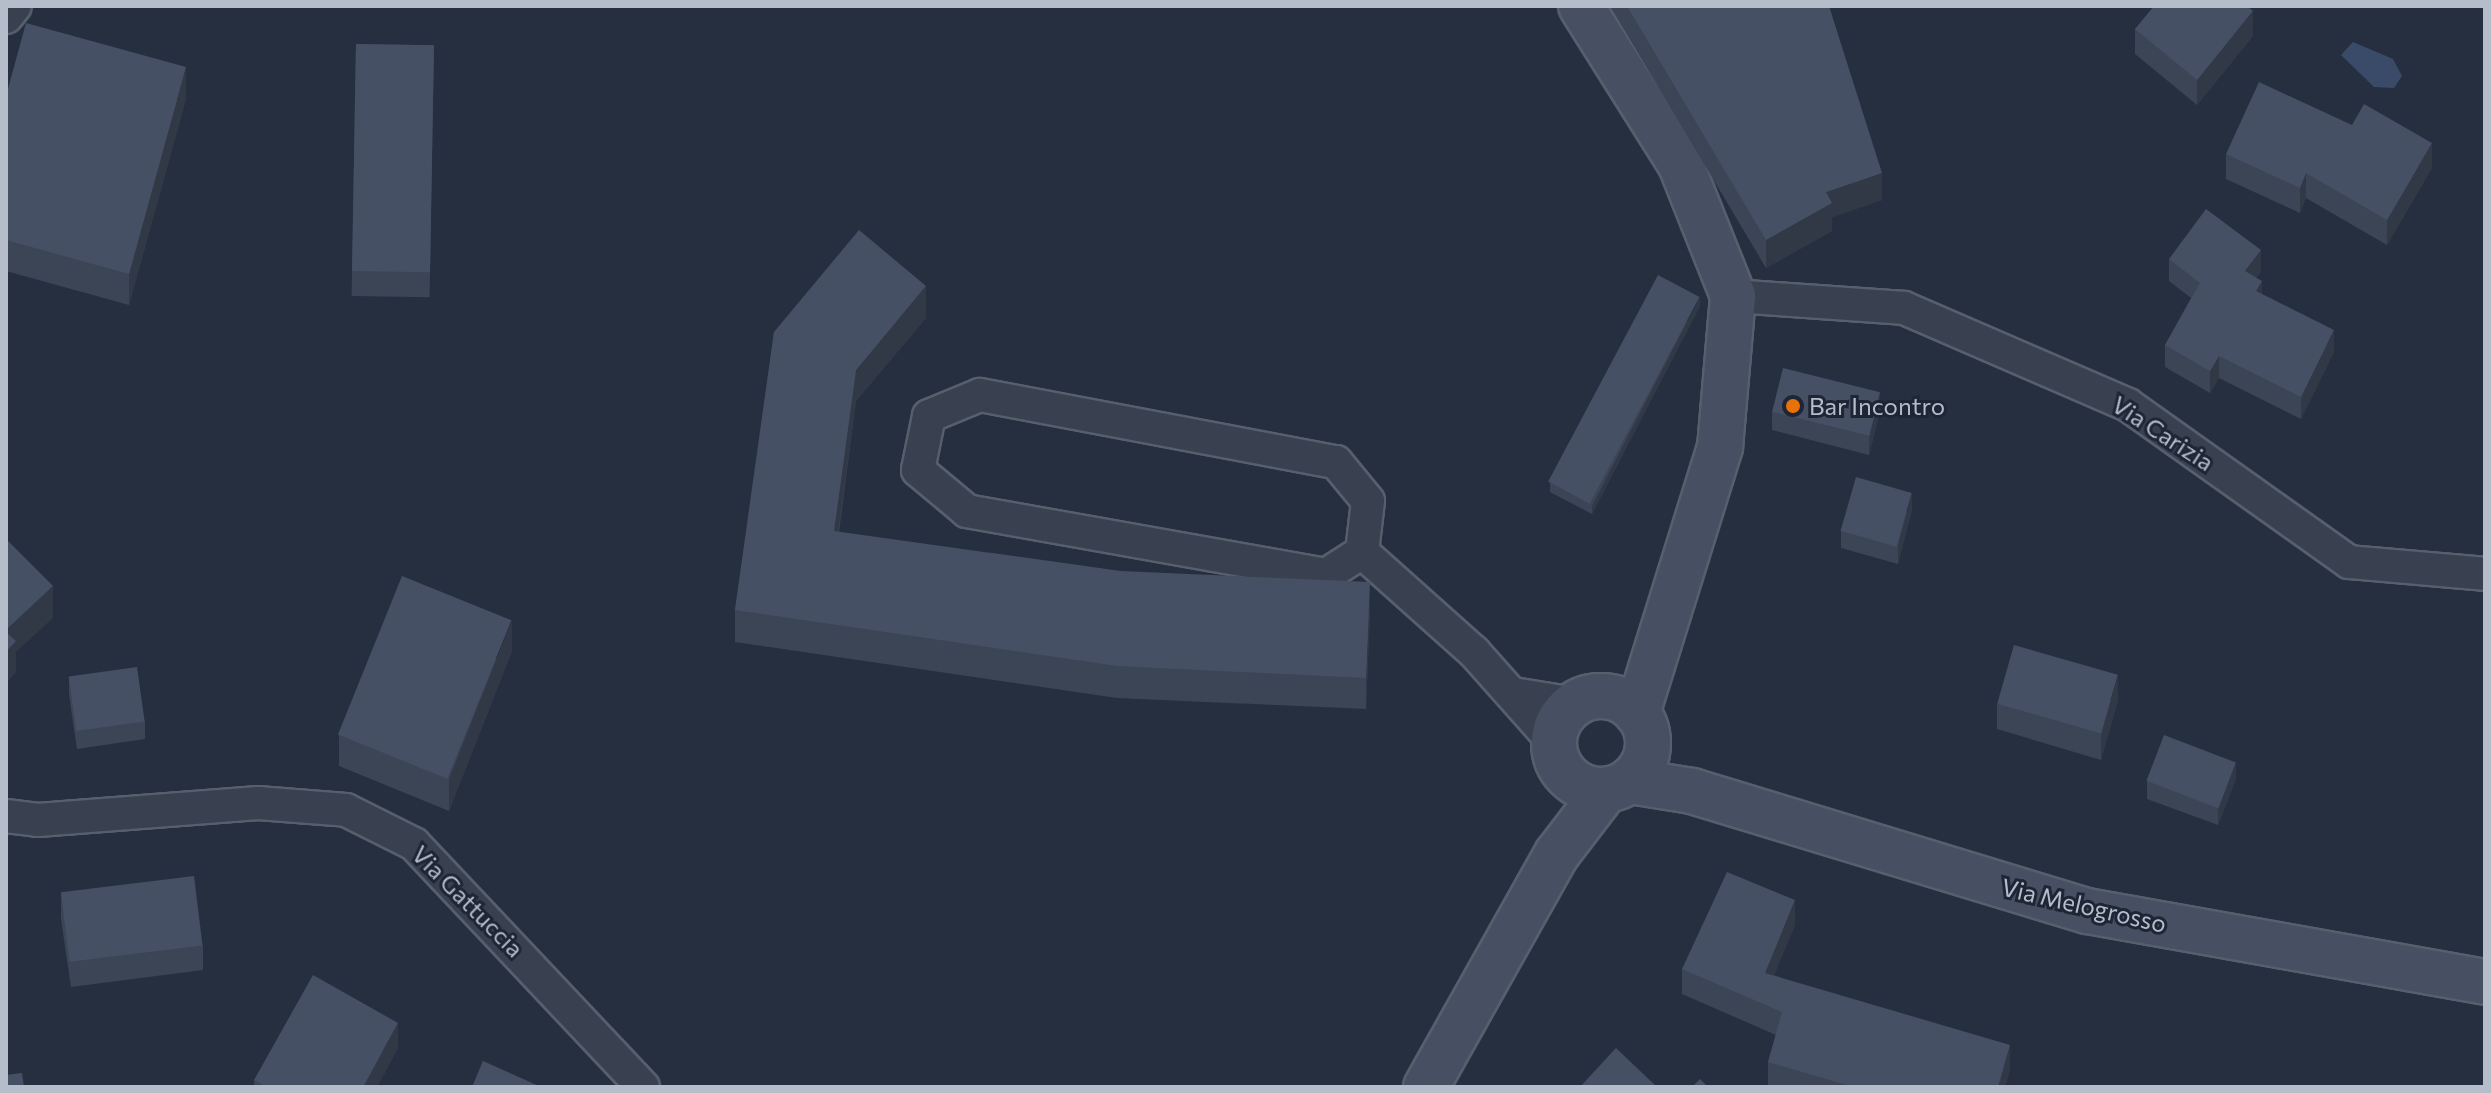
<!DOCTYPE html>
<style>
body{margin:0}
#map{position:relative;width:2491px;height:1093px;overflow:hidden;background:#252f40;font-family:Commissioner,sans-serif}
div>[style]{position:absolute}
[style*='--x']{left:calc(var(--x)*1px);top:calc(var(--y)*1px);width:calc(var(--w)*1px);rotate:calc(var(--a)*1deg)}
.water>*{inset:0;background:#3a4b69}
.roads{filter:drop-shadow(2px 0 #575f6d) drop-shadow(-2px 0 #575f6d) drop-shadow(0 2px #575f6d) drop-shadow(0 -2px #575f6d)}
.street>*{height:32px;margin:-16px;padding:0 16px;transform-origin:16px;border-radius:16px;background:#394150}
.secondary>*{height:44px;margin:-22px;padding:0 22px;transform-origin:22px;border-radius:22px;background:#475063}
.secondary>.ring{margin:-22px;padding:0;box-sizing:content-box;background:none;border:44px solid #475063;border-radius:50%}
.wall>*{inset:0;background:#3c4556;transform-origin:0 0}
.shaded-wall>*{inset:0;background:#313846}
.building>*{inset:0;background:#465064;transform-origin:0 0}
.dots>*{width:22px;height:22px;translate:-50% -50%;box-sizing:border-box;border:4px solid #1e2635;border-radius:50%}
span{translate:-50% -50%;white-space:nowrap;text-align:center;line-height:1.15;-webkit-text-stroke:6px #1e2635;paint-order:stroke}
.poi-label{font-size:24px;color:#b5bcca}
.left{translate:0 -50%;text-align:left}
.street-label{font-size:24px;color:#b5bcca}
.frame{position:absolute;inset:0;border:8px solid #b5bcca;pointer-events:none}
</style>
<div id="map">
<div class="water">
<div style="clip-path:polygon(2353px 42px,2393px 59px,2402px 76px,2394px 88px,2374px 87px,2341px 55px)"></div>
</div>
<div class="roads">
<div class="street">
<div style="--x:6;--y:17;--w:14;--a:-51"></div>
<div style="--x:1733;--y:296;--w:171;--a:4"></div>
<div style="--x:1904;--y:308;--w:244;--a:23.4"></div>
<div style="--x:2128;--y:405;--w:271;--a:35.4"></div>
<div style="--x:2349;--y:562;--w:137;--a:5"></div>
<div style="--x:980;--y:395;--w:362;--a:10.7"></div>
<div style="--x:1336;--y:462;--w:50;--a:50.6"></div>
<div style="--x:1368;--y:501;--w:51;--a:96.7"></div>
<div style="--x:1362;--y:552;--w:43;--a:147.4"></div>
<div style="--x:1326;--y:575;--w:365;--a:-169.9"></div>
<div style="--x:967;--y:511;--w:64;--a:-140.1"></div>
<div style="--x:918;--y:470;--w:55;--a:-78.5"></div>
<div style="--x:929;--y:416;--w:55;--a:-22.4"></div>
<div style="--x:1362;--y:552;--w:150;--a:41.8"></div>
<div style="--x:1474;--y:652;--w:120;--a:48.4"></div>
<div style="--x:1513;--y:694;--w:63;--a:9.2"></div>
<div style="--x:6;--y:816;--w:32;--a:7"></div>
<div style="--x:38;--y:820;--w:221;--a:-4.4"></div>
<div style="--x:258;--y:803;--w:88;--a:4.5"></div>
<div style="--x:346;--y:810;--w:76;--a:26.6"></div>
<div style="--x:414;--y:844;--w:334;--a:46.7"></div>
</div>
<div class="secondary">
<div style="--x:1581;--y:6;--w:188;--a:57.8"></div>
<div style="--x:1681;--y:165;--w:141;--a:68.3"></div>
<div style="--x:1733;--y:296;--w:152;--a:94.9"></div>
<div style="--x:1720;--y:447;--w:279;--a:107.3"></div>
<div class="ring" style="left:1554px;top:696px;width:50px;height:50px"></div>
<div style="--x:1630;--y:781;--w:63;--a:9.2"></div>
<div style="--x:1692;--y:791;--w:413;--a:16.9"></div>
<div style="--x:2087;--y:911;--w:404;--a:10.1"></div>
<div style="--x:1426;--y:1087;--w:267;--a:-60.7"></div>
<div style="--x:1557;--y:854;--w:81;--a:-52.6"></div>
</div>
</div>
<div class="wall">
<div style="clip-path:polygon(1610px 6px,1829px 6px,1882px 200px,1832px 217px,1832px 231px,1766px 268px)"></div>
<div style="clip-path:polygon(2135px 29px,2253px 36px,2197px 105px,2135px 54px)"></div>
<div style="left:356px;top:44px;width:78px;height:252px;rotate:1deg"></div>
<div style="clip-path:polygon(6px 96px,186px 99px,129px 305px,6px 271px)"></div>
<div style="clip-path:polygon(2226px 154px,2432px 168px,2387px 245px,2306px 198px,2300px 213px,2226px 179px)"></div>
<div style="clip-path:polygon(2169px 259px,2261px 272px,2256px 278px,2262px 294px,2334px 352px,2301px 419px,2219px 378px,2210px 393px,2165px 367px,2165px 345px,2191px 298px,2169px 281px)"></div>
<div style="clip-path:polygon(1700px 306px,1592px 514px,1550px 492px,1550px 483px)"></div>
<div style="clip-path:polygon(926px 318px,856px 401px,839px 532px,1370px 614px,1366px 709px,1117px 698px,735px 642px,735px 610px,774px 332px)"></div>
<div style="clip-path:polygon(1880px 411px,1869px 455px,1772px 430px,1772px 412px)"></div>
<div style="clip-path:polygon(1912px 510px,1898px 564px,1841px 548px,1841px 531px)"></div>
<div style="clip-path:polygon(512px 651px,449px 811px,339px 766px,339px 735px)"></div>
<div style="clip-path:polygon(69px 677px,145px 721px,145px 739px,77px 749px,69px 695px)"></div>
<div style="clip-path:polygon(2118px 700px,2101px 760px,1997px 729px,1997px 704px)"></div>
<div style="clip-path:polygon(2236px 779px,2218px 825px,2147px 799px,2147px 781px)"></div>
<div style="clip-path:polygon(61px 894px,203px 945px,203px 970px,71px 987px,61px 919px)"></div>
<div style="clip-path:polygon(1795px 925px,1774px 975px,2010px 1070px,2005px 1087px,1768px 1087px,1768px 1062px,1776px 1035px,1682px 994px,1682px 969px)"></div>
<div style="clip-path:polygon(398px 1048px,377px 1087px,254px 1087px,254px 1080px)"></div>
</div>
<div class="shaded-wall">
<div style="clip-path:polygon(2253px 11px,2253px 36px,2197px 105px,2197px 80px)"></div>
<div style="clip-path:polygon(186px 67px,186px 99px,129px 305px,129px 274px)"></div>
<div style="clip-path:polygon(2432px 143px,2432px 168px,2387px 245px,2387px 220px)"></div>
<div style="clip-path:polygon(1882px 173px,1882px 200px,1832px 217px,1832px 231px,1766px 268px,1766px 240px,1826px 192px)"></div>
<div style="clip-path:polygon(2306px 173px,2306px 198px,2300px 213px,2300px 188px)"></div>
<div style="clip-path:polygon(2261px 250px,2261px 272px,2245px 293px,2245px 271px)"></div>
<div style="clip-path:polygon(2262px 281px,2262px 303px,2256px 291px)"></div>
<div style="clip-path:polygon(926px 286px,926px 318px,856px 401px,834px 562px,834px 531px,856px 370px)"></div>
<div style="clip-path:polygon(1700px 297px,1700px 306px,1592px 514px,1592px 506px)"></div>
<div style="clip-path:polygon(2334px 330px,2334px 352px,2301px 419px,2301px 397px)"></div>
<div style="clip-path:polygon(2219px 356px,2219px 378px,2210px 393px,2210px 371px)"></div>
<div style="clip-path:polygon(1880px 393px,1880px 411px,1869px 455px,1869px 438px)"></div>
<div style="clip-path:polygon(1912px 493px,1912px 510px,1898px 564px,1898px 546px)"></div>
<div style="clip-path:polygon(1370px 582px,1370px 614px,1366px 709px,1366px 678px)"></div>
<div style="clip-path:polygon(53px 586px,53px 618px,16px 652px,16px 672px,6px 684px,6px 630px)"></div>
<div style="clip-path:polygon(512px 620px,512px 651px,449px 811px,449px 779px)"></div>
<div style="clip-path:polygon(2118px 675px,2118px 700px,2101px 760px,2101px 735px)"></div>
<div style="clip-path:polygon(2236px 762px,2236px 779px,2218px 825px,2218px 808px)"></div>
<div style="clip-path:polygon(1795px 900px,1795px 925px,1765px 998px,1765px 973px)"></div>
<div style="clip-path:polygon(398px 1023px,398px 1048px,377px 1087px,363px 1087px)"></div>
<div style="clip-path:polygon(2010px 1045px,2010px 1070px,2005px 1087px,1998px 1087px)"></div>
</div>
<div class="building">
<div style="clip-path:polygon(1627px 6px,1829px 6px,1882px 173px,1826px 192px,1832px 203px,1766px 240px)"></div>
<div style="clip-path:polygon(2154px 6px,2247px 6px,2253px 11px,2197px 80px,2135px 29px)"></div>
<div style="clip-path:polygon(26px 23px,186px 67px,129px 274px,6px 240px,6px 96px)"></div>
<div style="left:356px;top:44px;width:78px;height:227px;rotate:1deg"></div>
<div style="clip-path:polygon(2259px 82px,2352px 125px,2364px 104px,2432px 143px,2387px 220px,2306px 173px,2300px 188px,2226px 154px)"></div>
<div style="clip-path:polygon(2206px 209px,2261px 250px,2245px 271px,2262px 281px,2256px 291px,2334px 330px,2301px 397px,2219px 356px,2210px 371px,2165px 345px,2200px 283px,2169px 259px)"></div>
<div style="clip-path:polygon(859px 230px,926px 286px,856px 370px,834px 531px,1121px 571px,1370px 582px,1366px 678px,1117px 666px,735px 610px,774px 332px)"></div>
<div style="left:1658px;top:275px;width:47px;height:234px;rotate:28deg"></div>
<div style="left:1783px;top:368px;width:100px;height:45px;rotate:14deg"></div>
<div style="left:1856px;top:477px;width:58px;height:56px;rotate:16deg"></div>
<div style="clip-path:polygon(6px 539px,53px 586px,6px 630px)"></div>
<div style="left:402px;top:576px;width:118px;height:171px;rotate:22deg"></div>
<div style="clip-path:polygon(6px 632px,16px 641px,6px 652px)"></div>
<div style="left:2014px;top:645px;width:108px;height:61px;rotate:16deg"></div>
<div style="left:137px;top:667px;width:55px;height:69px;rotate:82deg"></div>
<div style="left:2164px;top:735px;width:77px;height:49px;rotate:21deg"></div>
<div style="clip-path:polygon(1727px 872px,1795px 900px,1765px 973px,2010px 1045px,1998px 1087px,1854px 1087px,1768px 1062px,1782px 1012px,1682px 969px)"></div>
<div style="left:194px;top:876px;width:70px;height:134px;rotate:83deg"></div>
<div style="clip-path:polygon(313px 975px,398px 1023px,363px 1087px,267px 1087px,254px 1080px)"></div>
<div style="clip-path:polygon(1616px 1048px,1657px 1087px,1580px 1087px)"></div>
<div style="clip-path:polygon(483px 1061px,541px 1087px,472px 1087px)"></div>
<div style="clip-path:polygon(22px 1073px,24px 1087px,6px 1087px,6px 1075px)"></div>
<div style="clip-path:polygon(1700px 1079px,1708px 1087px,1692px 1087px)"></div>
</div>
<div class="dots">
<div style="left:1793px;top:406px;background:#e8710a"></div>
</div>
<div class="poi-label">
<span class="left" style="left:1809px;top:406px">Bar Incontro</span>
</div>
<div class="street-label">
<span style="left:2163px;top:433px;rotate:33deg">Via Carizia</span>
<span style="left:468px;top:901px;rotate:45deg">Via Gattuccia</span>
<span style="left:2084px;top:905px;rotate:13deg">Via Melogrosso</span>
</div>
<div class="frame"></div>
</div>
